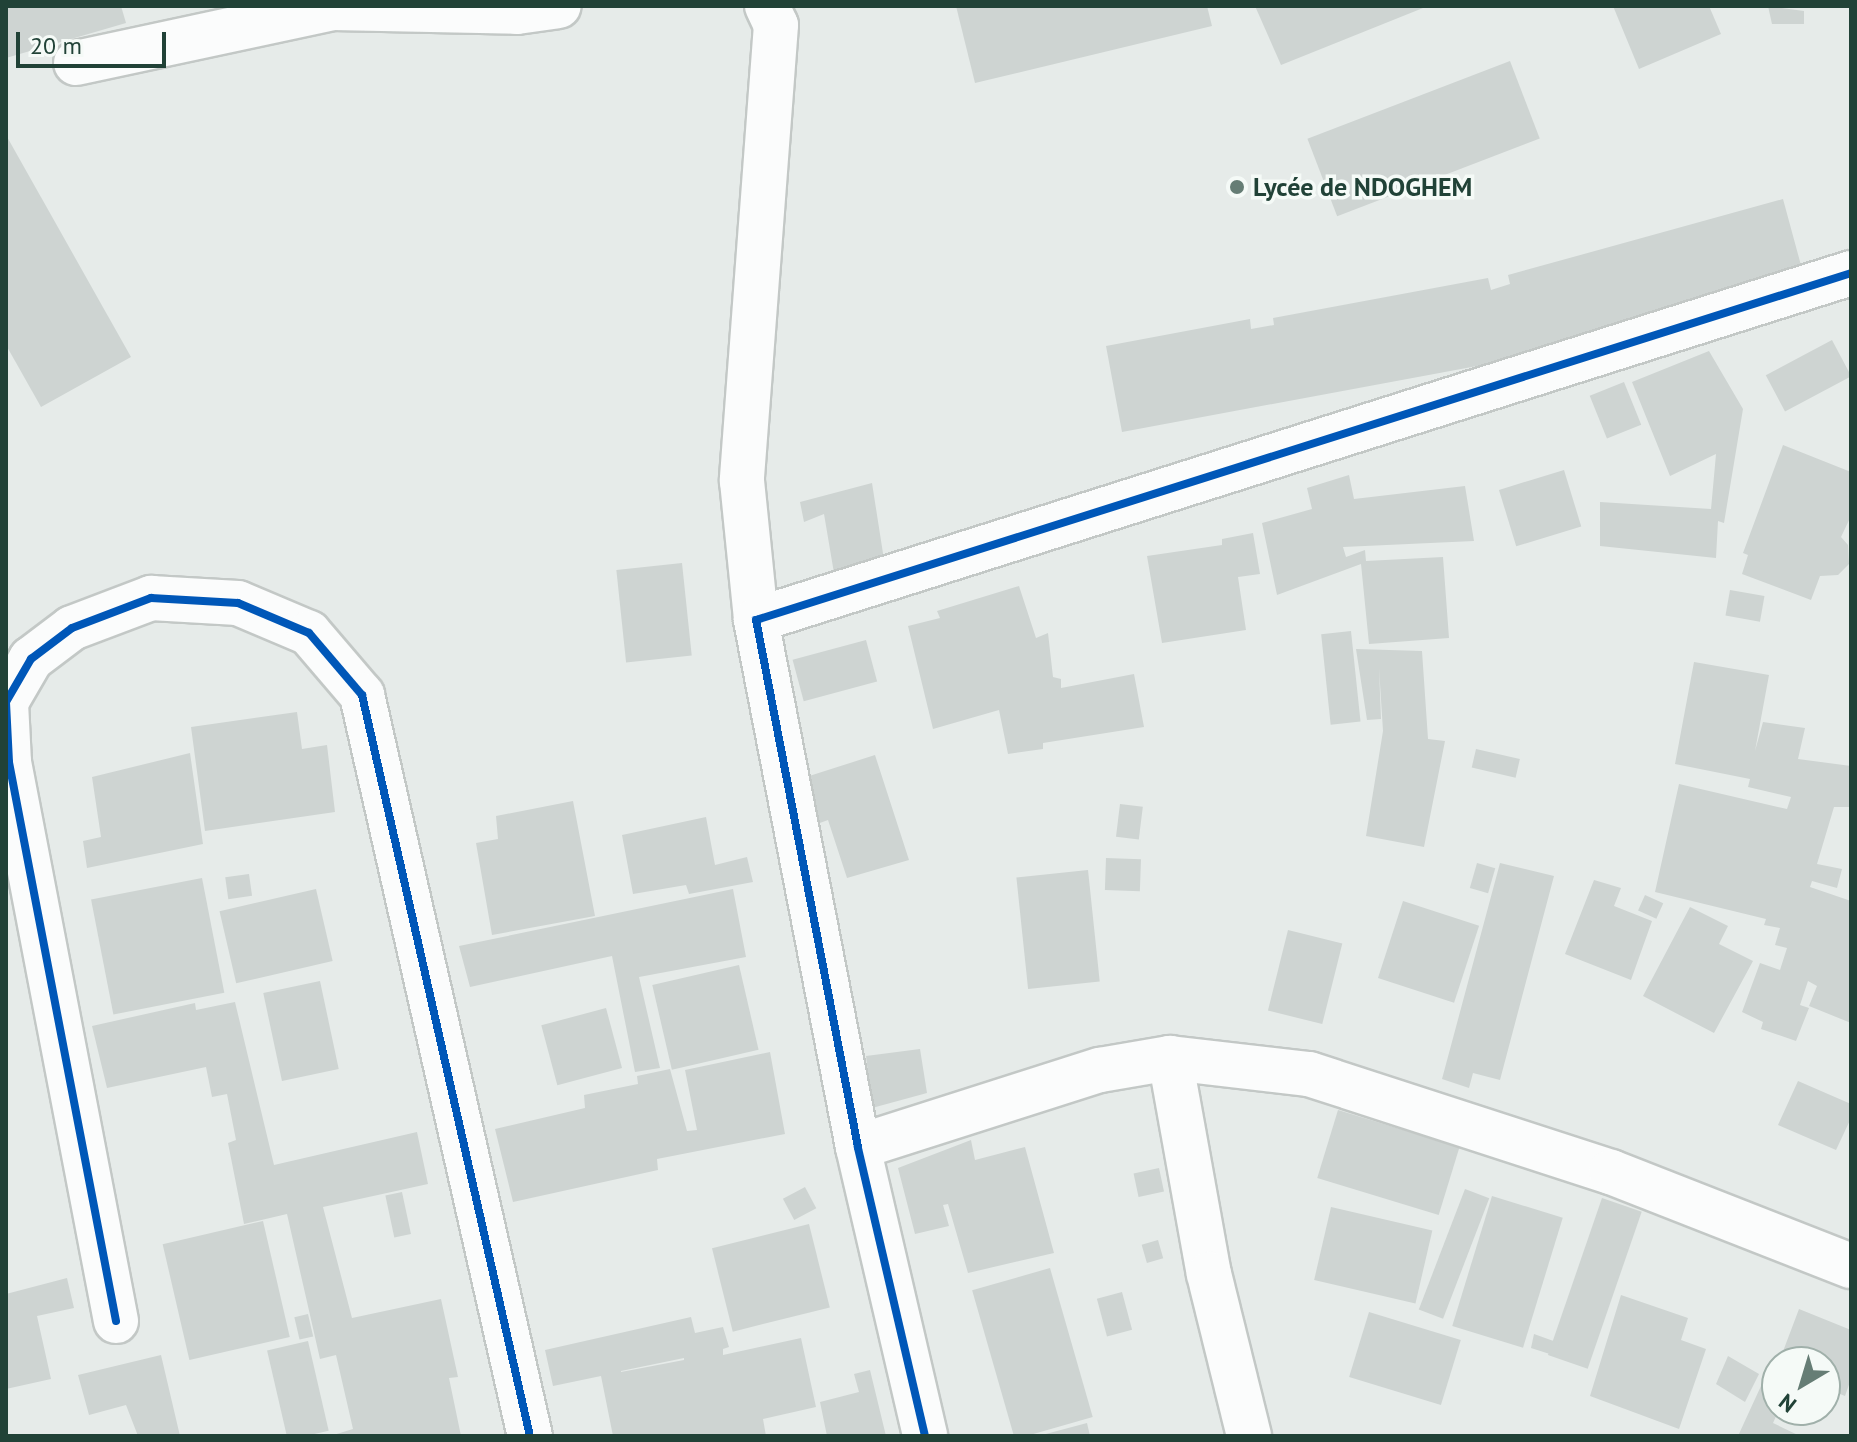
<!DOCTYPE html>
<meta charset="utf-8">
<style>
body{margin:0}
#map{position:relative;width:1857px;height:1442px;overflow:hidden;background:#e6ebe9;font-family:"PT Sans",sans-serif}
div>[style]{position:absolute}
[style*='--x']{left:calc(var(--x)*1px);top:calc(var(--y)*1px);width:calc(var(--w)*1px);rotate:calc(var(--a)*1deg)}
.building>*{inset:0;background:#ced4d2;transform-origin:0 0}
.roads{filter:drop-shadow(2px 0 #c3c8c6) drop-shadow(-2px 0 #c3c8c6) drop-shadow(0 2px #c3c8c6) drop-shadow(0 -2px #c3c8c6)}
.minor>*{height:44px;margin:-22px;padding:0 22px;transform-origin:22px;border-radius:22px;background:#fbfcfc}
.cycleway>*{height:8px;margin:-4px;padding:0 4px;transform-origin:4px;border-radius:4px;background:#0057b8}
.dots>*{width:22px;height:22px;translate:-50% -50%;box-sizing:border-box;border:4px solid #f5faf7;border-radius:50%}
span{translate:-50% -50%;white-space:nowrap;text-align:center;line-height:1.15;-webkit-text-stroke:7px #f5faf7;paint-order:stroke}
.poi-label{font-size:26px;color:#214237;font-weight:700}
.left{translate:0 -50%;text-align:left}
.frame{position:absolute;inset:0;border:8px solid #214237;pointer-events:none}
.north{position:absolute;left:1761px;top:1346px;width:80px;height:80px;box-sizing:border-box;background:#f5faf7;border:2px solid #a0b0aa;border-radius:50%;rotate:218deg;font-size:22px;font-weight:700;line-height:32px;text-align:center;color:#214237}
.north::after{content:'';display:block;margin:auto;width:28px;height:36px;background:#667d75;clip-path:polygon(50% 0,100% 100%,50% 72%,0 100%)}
.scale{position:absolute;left:16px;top:32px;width:150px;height:36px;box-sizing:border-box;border:4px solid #214237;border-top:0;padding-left:10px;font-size:24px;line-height:28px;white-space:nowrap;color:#214237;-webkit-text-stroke:6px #f5faf7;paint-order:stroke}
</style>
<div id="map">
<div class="building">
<div style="clip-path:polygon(6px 6px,121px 6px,126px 23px,6px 58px)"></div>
<div style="clip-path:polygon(956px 6px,1207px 6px,1212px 26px,975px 83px)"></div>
<div style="clip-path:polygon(1255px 6px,1428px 6px,1281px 65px)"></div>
<div style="clip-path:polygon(1613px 6px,1709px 6px,1721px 34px,1639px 69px)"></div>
<div style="clip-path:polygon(1768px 6px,1804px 11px,1804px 24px,1772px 24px)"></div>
<div style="left:1510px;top:61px;width:83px;height:217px;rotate:69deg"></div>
<div style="clip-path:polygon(6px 135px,131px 357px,41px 407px,6px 345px)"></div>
<div style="clip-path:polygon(1783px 199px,1805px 280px,1504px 361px,1122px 432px,1106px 346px,1250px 319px,1251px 329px,1274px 325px,1273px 318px,1488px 278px,1491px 290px,1510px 284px,1508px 275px)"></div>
<div style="left:1832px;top:340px;width:41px;height:75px;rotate:62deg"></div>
<div style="clip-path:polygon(1709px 351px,1743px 409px,1724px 523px,1718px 521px,1716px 558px,1600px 546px,1600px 502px,1711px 509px,1716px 454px,1670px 476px,1632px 382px)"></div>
<div style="left:1624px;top:382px;width:46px;height:37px;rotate:68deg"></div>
<div style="clip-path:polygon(1783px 445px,1851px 472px,1851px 516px,1841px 537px,1848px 545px,1849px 564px,1838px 575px,1820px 576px,1811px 600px,1742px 574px,1748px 555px,1743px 553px)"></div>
<div style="left:1564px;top:470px;width:59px;height:68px;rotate:73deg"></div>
<div style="clip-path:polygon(1349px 475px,1354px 499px,1465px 486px,1474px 541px,1343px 547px,1346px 557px,1365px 550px,1366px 561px,1443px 557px,1449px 638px,1369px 644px,1361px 564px,1277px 595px,1262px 523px,1312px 509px,1307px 488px)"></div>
<div style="clip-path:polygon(872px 483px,885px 566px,835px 579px,824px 514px,804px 522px,800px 502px)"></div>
<div style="clip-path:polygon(1253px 533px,1260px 574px,1238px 577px,1246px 630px,1162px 643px,1147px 556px,1222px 545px,1222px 539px)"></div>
<div style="left:682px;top:563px;width:93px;height:66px;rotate:84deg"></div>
<div style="clip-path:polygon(1019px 586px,1036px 638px,1048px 633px,1053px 677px,1061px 679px,1061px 688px,1134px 674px,1144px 727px,1043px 743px,1043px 749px,1008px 754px,999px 710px,933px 729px,908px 626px,940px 618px,937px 611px)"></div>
<div style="left:1730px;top:590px;width:35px;height:26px;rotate:10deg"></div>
<div style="left:1351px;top:631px;width:91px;height:30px;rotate:84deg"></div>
<div style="left:866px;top:640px;width:43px;height:76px;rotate:75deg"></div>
<div style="clip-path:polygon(1356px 649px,1422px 651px,1428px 739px,1445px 741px,1424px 847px,1366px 836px,1383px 731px,1379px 668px,1381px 719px,1367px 720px)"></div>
<div style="clip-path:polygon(1694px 662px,1769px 675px,1755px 751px,1763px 722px,1805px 728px,1798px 759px,1851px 766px,1851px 807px,1834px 807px,1817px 864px,1842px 869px,1837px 888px,1812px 881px,1810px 887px,1851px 901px,1851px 1023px,1809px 1006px,1817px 986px,1808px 981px,1800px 1005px,1809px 1008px,1796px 1041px,1761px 1029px,1763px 1022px,1742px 1012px,1760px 963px,1780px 970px,1787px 948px,1775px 945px,1780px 928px,1764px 925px,1766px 919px,1655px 892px,1679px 784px,1787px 809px,1791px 797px,1748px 787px,1750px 779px,1675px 764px)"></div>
<div style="clip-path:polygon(297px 712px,302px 749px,327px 745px,335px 812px,205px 831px,191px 727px)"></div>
<div style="left:1476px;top:749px;width:45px;height:19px;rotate:13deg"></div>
<div style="clip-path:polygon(190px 753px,203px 844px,87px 868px,83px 841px,101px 837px,92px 777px)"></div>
<div style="clip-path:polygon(875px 755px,909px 860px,847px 878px,828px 820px,817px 824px,803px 778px)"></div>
<div style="clip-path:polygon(573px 801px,595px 916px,492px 935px,476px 843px,498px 839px,496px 816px)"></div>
<div style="left:1120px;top:804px;width:23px;height:33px;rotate:7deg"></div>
<div style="clip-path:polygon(706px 817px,715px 865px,747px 857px,753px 882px,689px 894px,686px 885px,633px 894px,622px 835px)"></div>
<div style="left:1106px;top:858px;width:35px;height:32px;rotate:2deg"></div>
<div style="left:1477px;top:863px;width:19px;height:26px;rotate:16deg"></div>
<div style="clip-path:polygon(1500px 863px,1554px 876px,1500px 1080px,1473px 1073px,1469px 1088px,1442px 1079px)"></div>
<div style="left:1088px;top:870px;width:112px;height:72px;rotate:84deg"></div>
<div style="left:249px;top:874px;width:22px;height:24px;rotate:82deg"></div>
<div style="left:202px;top:878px;width:117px;height:113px;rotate:79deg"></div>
<div style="clip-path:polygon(1594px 880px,1621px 888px,1614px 906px,1652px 921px,1631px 980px,1565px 954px)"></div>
<div style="left:316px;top:889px;width:74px;height:99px;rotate:77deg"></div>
<div style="clip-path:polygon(733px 889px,746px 957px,639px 977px,660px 1068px,635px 1072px,612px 956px,470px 987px,459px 946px)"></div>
<div style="left:1645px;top:895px;width:20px;height:17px;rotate:24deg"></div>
<div style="left:1403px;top:901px;width:80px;height:81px;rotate:18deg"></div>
<div style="clip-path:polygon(1690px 907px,1728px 926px,1719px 944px,1753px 961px,1714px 1033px,1643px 996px)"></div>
<div style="left:1288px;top:930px;width:56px;height:83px;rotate:14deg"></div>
<div style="left:739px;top:965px;width:87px;height:89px;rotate:77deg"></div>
<div style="left:320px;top:981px;width:90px;height:58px;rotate:78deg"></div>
<div style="clip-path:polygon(235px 1002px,274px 1165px,417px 1132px,428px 1184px,323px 1207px,352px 1318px,441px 1299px,458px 1377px,449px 1378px,461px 1436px,330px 1436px,353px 1429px,336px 1355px,320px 1359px,287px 1214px,244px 1224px,228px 1143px,236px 1140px,227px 1094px,212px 1097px,206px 1067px,107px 1088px,92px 1026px,195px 1003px,196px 1010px)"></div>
<div style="left:606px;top:1008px;width:62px;height:67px;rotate:75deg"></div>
<div style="clip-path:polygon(920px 1049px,927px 1093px,872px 1108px,866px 1056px)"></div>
<div style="clip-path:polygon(770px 1052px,785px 1134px,657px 1159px,658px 1170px,513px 1202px,495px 1129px,585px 1108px,584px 1095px,638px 1084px,637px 1076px,670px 1069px,687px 1131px,697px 1130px,685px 1070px)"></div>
<div style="clip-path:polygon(1798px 1081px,1851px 1104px,1851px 1118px,1836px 1150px,1778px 1125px)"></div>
<div style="left:1338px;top:1110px;width:127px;height:71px;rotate:17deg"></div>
<div style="clip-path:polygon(971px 1140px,975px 1160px,1025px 1147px,1054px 1253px,968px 1273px,948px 1204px,943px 1205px,949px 1226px,915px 1234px,898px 1168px)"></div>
<div style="left:1159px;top:1168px;width:24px;height:26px;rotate:78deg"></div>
<div style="left:805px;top:1187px;width:24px;height:25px;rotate:62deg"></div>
<div style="left:1465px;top:1189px;width:26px;height:129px;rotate:21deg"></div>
<div style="left:402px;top:1192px;width:43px;height:17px;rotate:78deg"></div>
<div style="left:1492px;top:1196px;width:74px;height:136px;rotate:17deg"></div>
<div style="left:1602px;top:1198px;width:42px;height:166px;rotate:19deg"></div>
<div style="left:1331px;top:1207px;width:104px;height:75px;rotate:13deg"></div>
<div style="left:263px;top:1221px;width:119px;height:103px;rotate:77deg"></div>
<div style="left:809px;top:1224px;width:86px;height:100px;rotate:76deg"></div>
<div style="left:1158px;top:1240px;width:19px;height:17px;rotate:74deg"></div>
<div style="left:1050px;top:1268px;width:155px;height:81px;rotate:74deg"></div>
<div style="clip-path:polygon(67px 1278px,74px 1308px,37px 1316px,51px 1379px,6px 1389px,6px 1294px)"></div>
<div style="left:1122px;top:1292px;width:39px;height:26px;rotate:75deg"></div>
<div style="clip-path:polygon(1621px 1295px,1688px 1318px,1681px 1340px,1706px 1349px,1679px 1429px,1590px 1396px)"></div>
<div style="clip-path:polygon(1799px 1309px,1851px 1330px,1851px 1379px,1845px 1396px,1825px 1388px,1825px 1362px,1779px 1362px)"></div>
<div style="left:1369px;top:1312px;width:96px;height:68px;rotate:17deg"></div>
<div style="left:308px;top:1314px;width:23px;height:14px;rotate:77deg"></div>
<div style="clip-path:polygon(evenodd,691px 1317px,695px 1333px,723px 1327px,729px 1347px,723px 1349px,723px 1355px,801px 1338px,816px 1407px,763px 1419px,766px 1436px,613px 1436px,601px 1376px,553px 1386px,545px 1350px,691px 1317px,684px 1358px,684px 1360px,621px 1372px,621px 1371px,684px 1358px)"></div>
<div style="clip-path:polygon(1534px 1334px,1559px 1343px,1556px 1356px,1531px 1348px)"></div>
<div style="left:308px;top:1341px;width:92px;height:42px;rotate:77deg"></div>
<div style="clip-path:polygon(161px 1355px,180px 1436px,138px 1436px,126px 1405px,89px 1415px,78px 1375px)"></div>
<div style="clip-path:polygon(1728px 1356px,1759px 1374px,1745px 1402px,1716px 1384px)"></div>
<div style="clip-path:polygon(1772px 1362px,1777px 1364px,1779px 1410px,1773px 1423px,1800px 1436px,1738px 1436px)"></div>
<div style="clip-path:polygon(870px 1370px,886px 1436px,827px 1436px,820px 1402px,859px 1392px,854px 1374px)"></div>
<div style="clip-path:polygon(1087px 1423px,1090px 1436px,1042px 1436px,1042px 1435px)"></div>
</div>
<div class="roads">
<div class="minor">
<div style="--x:767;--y:6;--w:21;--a:65"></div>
<div style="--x:776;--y:25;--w:457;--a:94.3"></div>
<div style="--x:742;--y:481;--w:140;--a:84.2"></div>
<div style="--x:756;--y:620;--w:537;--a:79.05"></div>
<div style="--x:858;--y:1147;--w:297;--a:76.9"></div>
<div style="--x:76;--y:63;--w:263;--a:-12.1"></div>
<div style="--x:333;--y:8;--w:184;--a:1.2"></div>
<div style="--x:517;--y:12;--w:42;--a:-8.1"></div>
<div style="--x:756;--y:620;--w:1149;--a:-17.58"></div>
<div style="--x:1170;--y:1058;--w:219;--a:79.8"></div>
<div style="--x:1209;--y:1274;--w:167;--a:76.1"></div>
<div style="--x:858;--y:1147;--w:254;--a:-17.7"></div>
<div style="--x:1100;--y:1070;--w:71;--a:-9.7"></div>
<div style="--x:1170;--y:1058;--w:140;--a:6.6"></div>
<div style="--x:1309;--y:1074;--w:318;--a:18"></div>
<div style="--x:1611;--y:1172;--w:258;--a:21.4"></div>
<div style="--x:116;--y:1321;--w:569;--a:-100.84"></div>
<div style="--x:9;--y:762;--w:60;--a:-92.9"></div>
<div style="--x:6;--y:702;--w:50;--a:-59.8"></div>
<div style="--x:31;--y:659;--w:51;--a:-37.1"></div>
<div style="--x:72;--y:628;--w:85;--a:-20.8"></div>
<div style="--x:151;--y:598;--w:87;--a:3.3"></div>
<div style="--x:238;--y:603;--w:77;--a:22.9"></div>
<div style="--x:309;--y:633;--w:82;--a:49.5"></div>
<div style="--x:362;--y:695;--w:760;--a:77.23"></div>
</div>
</div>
<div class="cycleway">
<div style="--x:116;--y:1321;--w:569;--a:-100.84"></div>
<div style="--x:9;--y:762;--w:60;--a:-92.9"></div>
<div style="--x:6;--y:702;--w:50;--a:-59.8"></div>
<div style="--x:31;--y:659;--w:51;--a:-37.1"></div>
<div style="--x:72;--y:628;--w:85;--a:-20.8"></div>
<div style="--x:151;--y:598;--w:87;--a:3.3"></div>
<div style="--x:238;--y:603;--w:77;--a:22.9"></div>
<div style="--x:309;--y:633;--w:82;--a:49.5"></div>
<div style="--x:362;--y:695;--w:760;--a:77.23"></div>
<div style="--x:925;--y:1436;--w:297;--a:-103.1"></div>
<div style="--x:858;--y:1147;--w:537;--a:-100.95"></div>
<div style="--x:756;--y:620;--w:1149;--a:-17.58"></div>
</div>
<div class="dots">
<div style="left:1237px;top:187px;background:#667d75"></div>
</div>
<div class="poi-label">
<span class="left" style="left:1253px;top:187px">Lycée de NDOGHEM</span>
</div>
<div class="frame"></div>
<div class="north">N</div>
<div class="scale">20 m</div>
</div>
